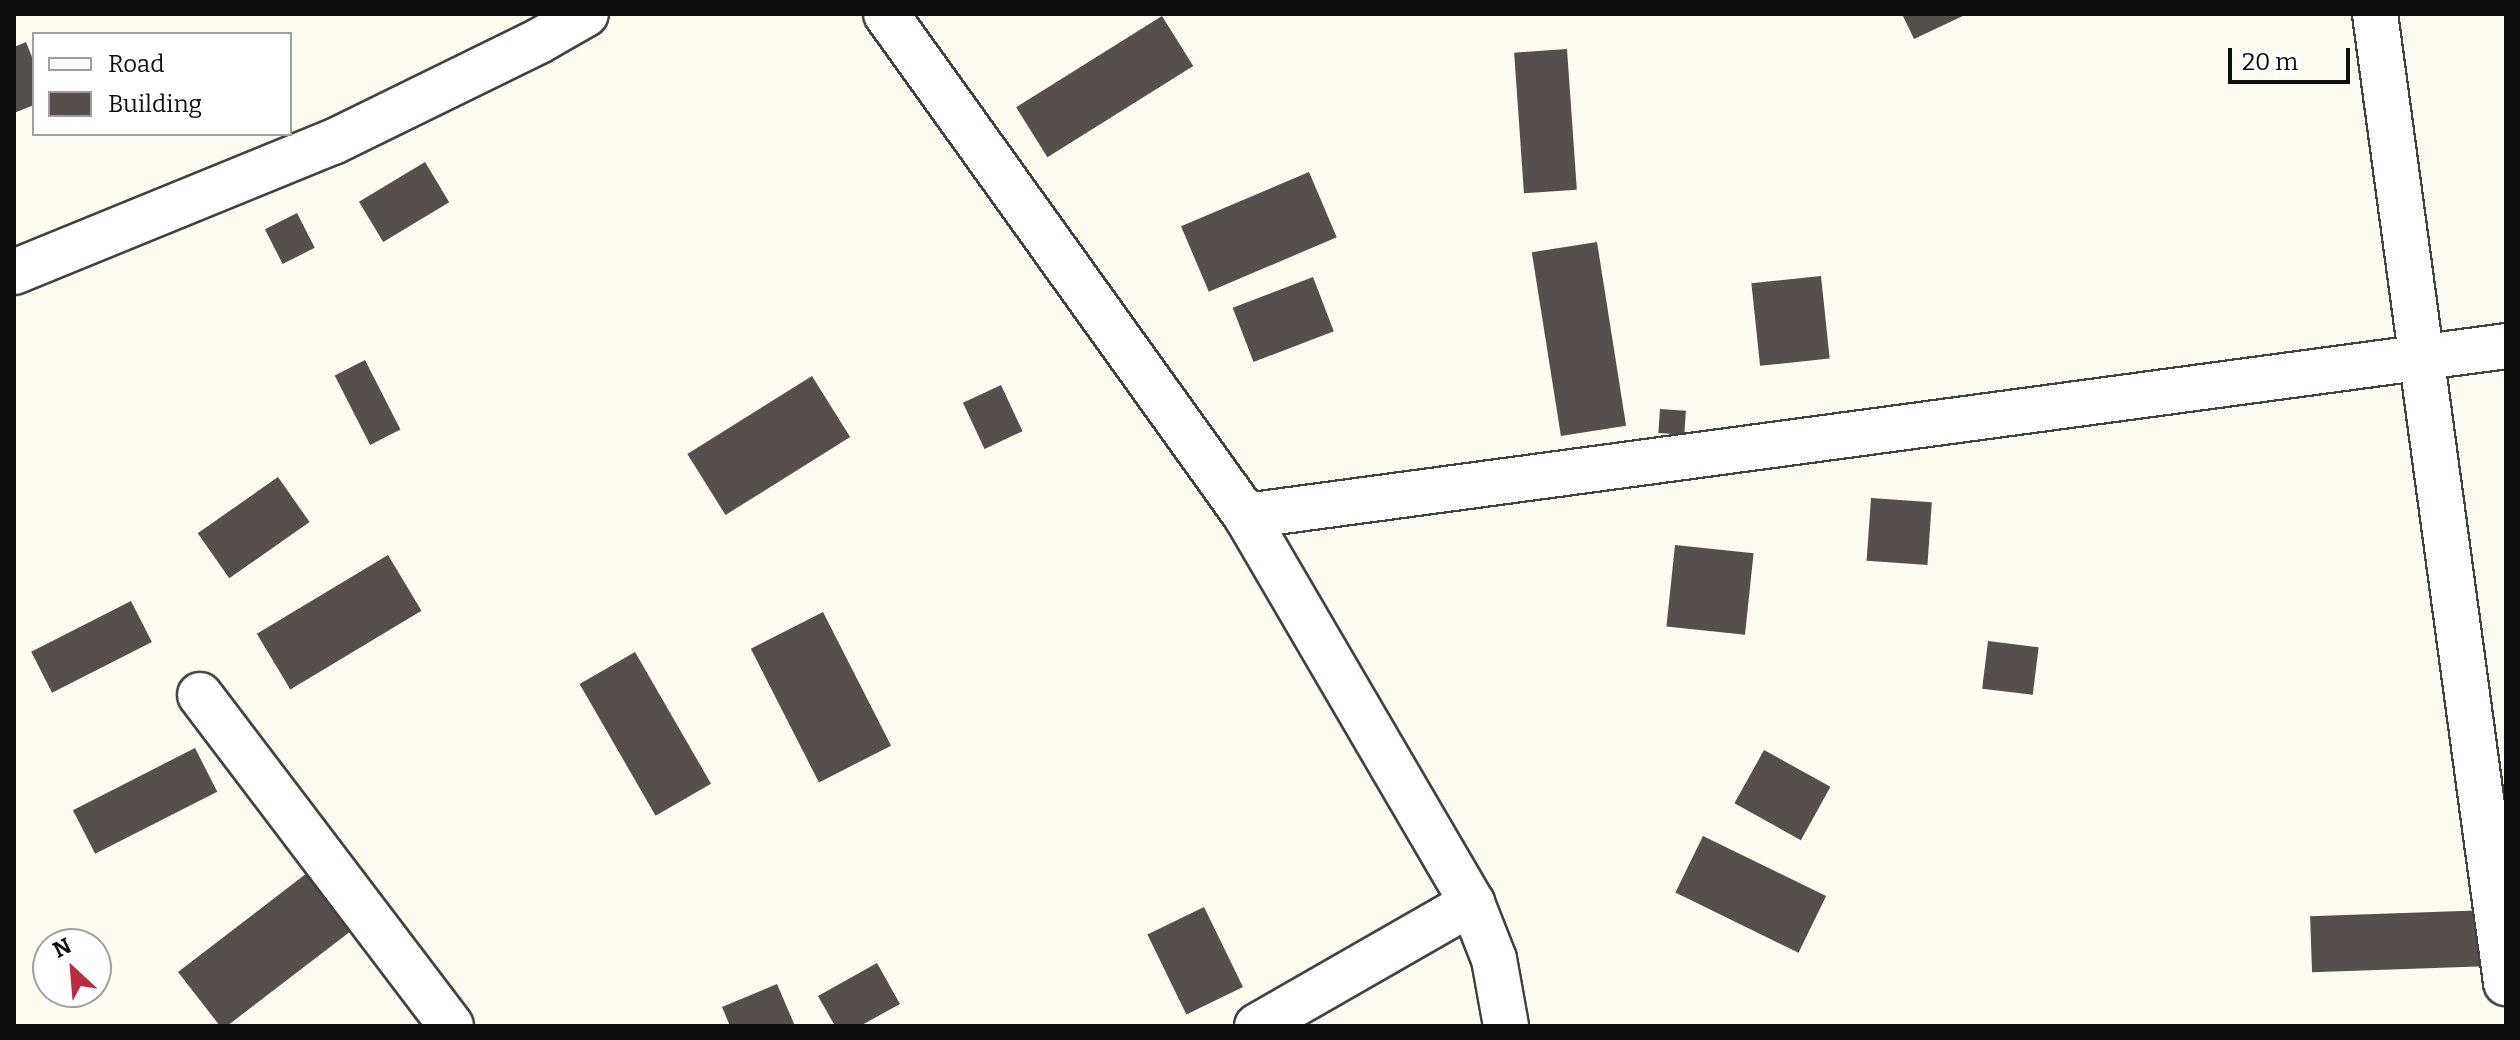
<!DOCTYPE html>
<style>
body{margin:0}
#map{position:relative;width:2520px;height:1040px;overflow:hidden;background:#fefbf1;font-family:Bitter,serif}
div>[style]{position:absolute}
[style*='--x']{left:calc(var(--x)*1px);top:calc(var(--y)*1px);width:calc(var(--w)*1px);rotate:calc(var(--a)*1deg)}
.building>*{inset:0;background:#574f4c;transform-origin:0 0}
.roads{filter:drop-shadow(2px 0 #424242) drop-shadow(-2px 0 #424242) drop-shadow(0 2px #424242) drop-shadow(0 -2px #424242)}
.minor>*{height:44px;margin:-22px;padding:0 22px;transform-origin:22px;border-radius:22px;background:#fff}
span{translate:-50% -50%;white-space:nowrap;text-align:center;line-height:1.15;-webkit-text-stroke:8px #fff;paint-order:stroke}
.frame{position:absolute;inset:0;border:16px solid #0f0f0f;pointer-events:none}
.legend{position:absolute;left:32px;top:32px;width:260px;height:104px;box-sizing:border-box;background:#fff;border:2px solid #9f9f9f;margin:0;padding:10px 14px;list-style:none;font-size:24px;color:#0f0f0f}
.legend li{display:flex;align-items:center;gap:16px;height:40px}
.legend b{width:40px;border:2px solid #9f9f9f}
.north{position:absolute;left:32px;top:928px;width:80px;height:80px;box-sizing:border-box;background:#fff;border:2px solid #9f9f9f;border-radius:50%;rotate:334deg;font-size:22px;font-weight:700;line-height:32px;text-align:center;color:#0f0f0f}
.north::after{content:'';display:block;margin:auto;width:28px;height:36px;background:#ba2c3f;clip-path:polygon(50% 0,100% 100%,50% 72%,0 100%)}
.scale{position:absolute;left:2228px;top:48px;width:122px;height:36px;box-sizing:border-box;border:4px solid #0f0f0f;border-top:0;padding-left:10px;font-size:24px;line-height:28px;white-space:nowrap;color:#0f0f0f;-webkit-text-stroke:6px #fff;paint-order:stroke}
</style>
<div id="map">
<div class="building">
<div style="clip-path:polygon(1902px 14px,1967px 14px,1914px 39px)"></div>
<div style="left:1162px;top:16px;width:59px;height:172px;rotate:58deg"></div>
<div style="clip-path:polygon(26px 42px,34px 62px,34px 105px,14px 113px,14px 47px)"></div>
<div style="left:1567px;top:49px;width:141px;height:53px;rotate:86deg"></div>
<div style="left:425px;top:162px;width:47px;height:77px;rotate:59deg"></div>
<div style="left:1309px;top:172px;width:71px;height:139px;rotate:67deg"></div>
<div style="left:297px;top:213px;width:39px;height:36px;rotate:63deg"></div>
<div style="left:1597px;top:242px;width:186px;height:66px;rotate:81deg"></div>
<div style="left:1821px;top:276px;width:83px;height:70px;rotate:84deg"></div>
<div style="left:1313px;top:277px;width:58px;height:86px;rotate:69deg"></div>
<div style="left:365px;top:360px;width:78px;height:34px;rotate:63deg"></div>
<div style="left:812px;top:376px;width:72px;height:147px;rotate:58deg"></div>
<div style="left:1001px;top:385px;width:51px;height:42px;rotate:65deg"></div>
<div style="left:1660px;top:409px;width:26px;height:24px;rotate:4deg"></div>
<div style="left:278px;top:477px;width:55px;height:98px;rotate:55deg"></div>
<div style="left:1871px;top:498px;width:61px;height:63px;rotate:4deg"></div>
<div style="left:1675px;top:545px;width:79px;height:82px;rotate:6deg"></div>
<div style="left:388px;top:555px;width:65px;height:153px;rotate:59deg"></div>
<div style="left:131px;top:601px;width:46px;height:112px;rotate:63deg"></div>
<div style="left:823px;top:612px;width:150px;height:81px;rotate:63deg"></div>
<div style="left:1988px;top:641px;width:51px;height:48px;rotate:7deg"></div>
<div style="left:635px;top:652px;width:152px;height:64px;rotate:60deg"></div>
<div style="left:195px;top:748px;width:49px;height:137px;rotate:63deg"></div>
<div style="left:1764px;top:750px;width:76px;height:61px;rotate:29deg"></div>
<div style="left:1703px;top:836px;width:137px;height:63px;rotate:26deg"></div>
<div style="clip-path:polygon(307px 873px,351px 931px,227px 1026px,220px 1026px,178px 972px)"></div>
<div style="left:1204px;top:907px;width:89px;height:63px;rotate:64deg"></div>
<div style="left:2490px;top:910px;width:56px;height:180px;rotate:88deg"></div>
<div style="clip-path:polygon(877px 963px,900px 1004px,860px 1026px,835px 1026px,818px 996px)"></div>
<div style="clip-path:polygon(777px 984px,795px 1026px,730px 1026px,722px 1007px)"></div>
</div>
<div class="roads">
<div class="minor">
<div style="--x:886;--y:14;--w:618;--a:54.35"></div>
<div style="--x:1246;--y:516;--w:448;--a:59.7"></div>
<div style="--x:1472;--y:903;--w:60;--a:68.6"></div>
<div style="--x:1494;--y:959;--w:68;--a:79.8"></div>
<div style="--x:2375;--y:14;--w:978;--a:82.3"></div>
<div style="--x:14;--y:272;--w:344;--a:-22.2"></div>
<div style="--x:333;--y:142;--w:229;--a:-26.1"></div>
<div style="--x:539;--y:41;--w:54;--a:-29.9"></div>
<div style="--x:1246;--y:516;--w:1271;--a:-7.68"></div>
<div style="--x:200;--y:695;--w:415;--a:52.8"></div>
<div style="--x:1257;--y:1026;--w:248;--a:-29.8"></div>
</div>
</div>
<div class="frame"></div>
<ul class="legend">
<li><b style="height:10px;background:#fff"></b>Road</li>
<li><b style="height:22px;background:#574f4c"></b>Building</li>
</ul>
<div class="north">N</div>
<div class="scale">20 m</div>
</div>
